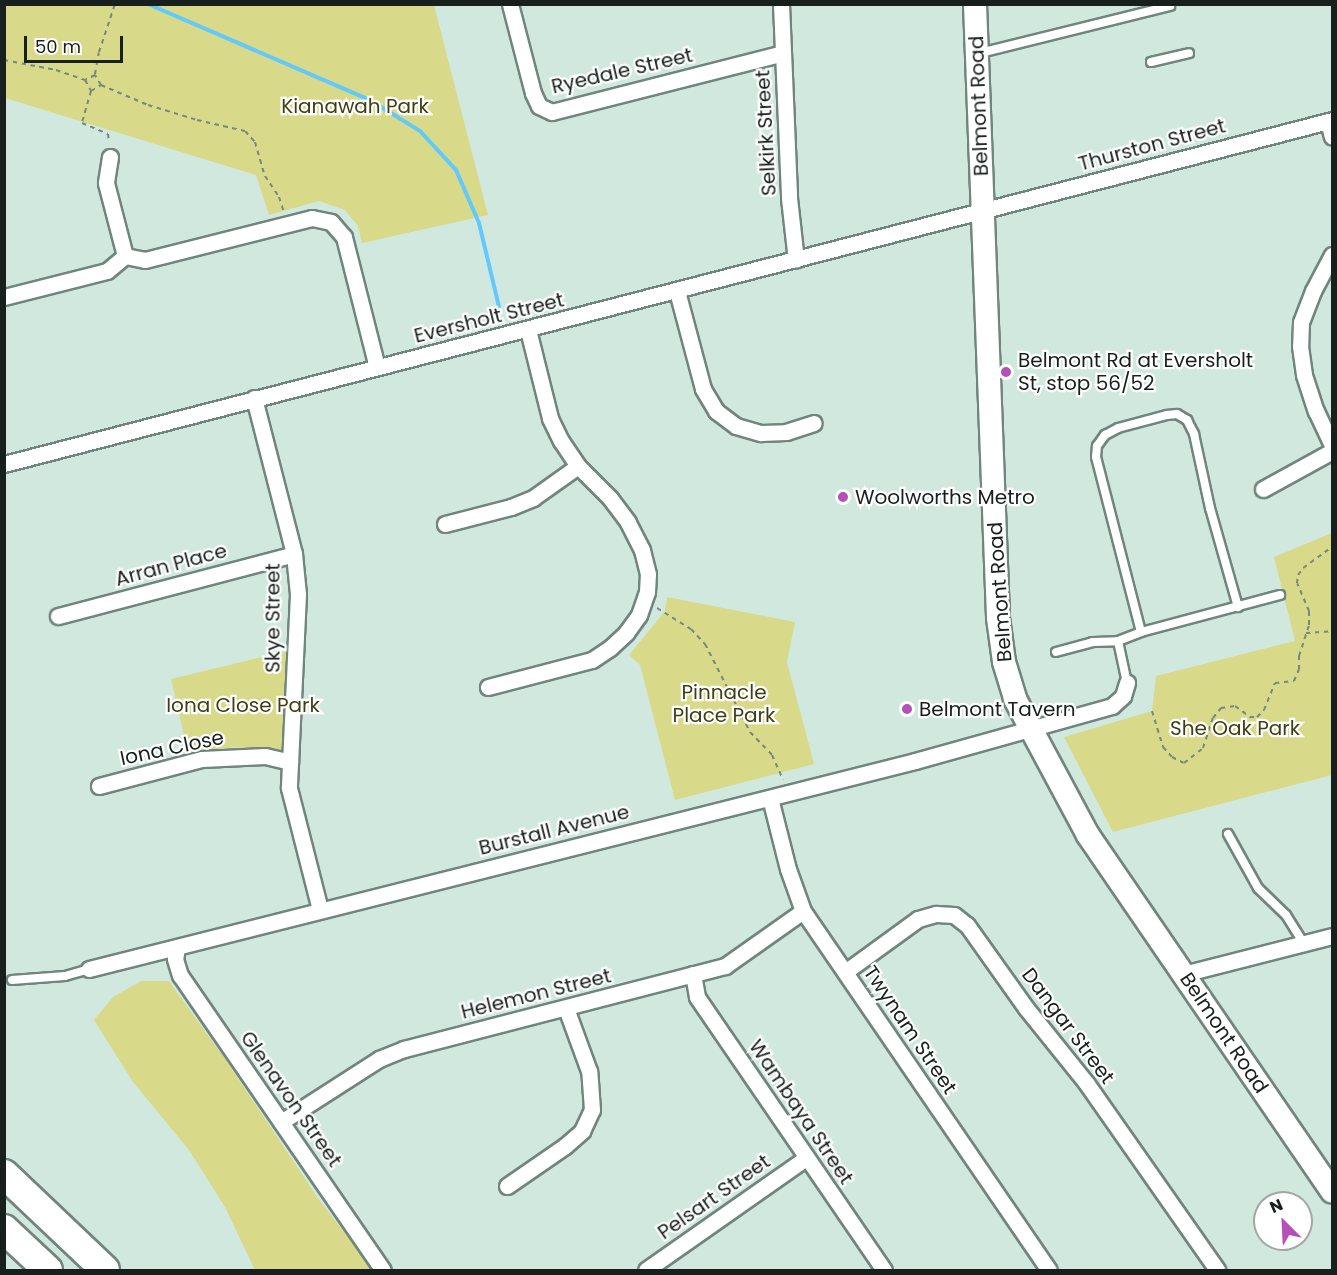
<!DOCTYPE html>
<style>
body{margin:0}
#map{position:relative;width:1337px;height:1275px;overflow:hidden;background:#d1e8df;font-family:Poppins,sans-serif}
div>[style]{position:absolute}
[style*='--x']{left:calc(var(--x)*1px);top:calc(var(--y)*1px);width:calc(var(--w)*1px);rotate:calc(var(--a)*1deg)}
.green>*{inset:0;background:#d8d989}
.stream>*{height:4px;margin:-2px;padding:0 2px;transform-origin:2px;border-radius:2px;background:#61c9fc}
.path>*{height:2px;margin-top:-1px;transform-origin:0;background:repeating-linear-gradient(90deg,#778781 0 4.5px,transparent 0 9px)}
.roads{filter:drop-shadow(2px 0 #70857d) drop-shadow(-2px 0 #70857d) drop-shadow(0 2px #70857d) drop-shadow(0 -2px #70857d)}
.lane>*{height:8px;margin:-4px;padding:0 4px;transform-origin:4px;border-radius:4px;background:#fff}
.street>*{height:15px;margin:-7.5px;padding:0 7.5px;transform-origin:7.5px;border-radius:7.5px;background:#fff}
.secondary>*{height:22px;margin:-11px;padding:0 11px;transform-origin:11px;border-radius:11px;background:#fff}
.highway>*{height:28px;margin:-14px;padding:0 14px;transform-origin:14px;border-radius:14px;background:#fff}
.dots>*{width:16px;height:16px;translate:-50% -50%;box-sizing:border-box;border:3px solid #fff;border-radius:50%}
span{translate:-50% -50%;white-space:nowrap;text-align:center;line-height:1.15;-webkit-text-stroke:4.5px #fff;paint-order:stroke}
.street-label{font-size:20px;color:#17201d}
.park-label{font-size:20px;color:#3f3f16}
.poi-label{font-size:20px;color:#17201d}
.left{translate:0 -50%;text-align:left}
.frame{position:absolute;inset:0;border:6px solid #17201d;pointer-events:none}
.north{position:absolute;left:1253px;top:1191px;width:60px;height:60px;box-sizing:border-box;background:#fff;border:2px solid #a2a6a5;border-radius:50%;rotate:336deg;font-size:16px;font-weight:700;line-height:24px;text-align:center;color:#17201d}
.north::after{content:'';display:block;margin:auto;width:21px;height:27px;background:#b351b8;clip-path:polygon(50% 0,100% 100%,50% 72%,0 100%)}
.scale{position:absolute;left:24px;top:36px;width:99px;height:27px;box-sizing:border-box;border:3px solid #17201d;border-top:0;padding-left:8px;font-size:18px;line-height:21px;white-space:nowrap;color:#17201d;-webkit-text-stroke:4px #fff;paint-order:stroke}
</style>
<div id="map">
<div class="green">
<div style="clip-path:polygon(4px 5px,434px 5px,488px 215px,362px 243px,358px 226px,345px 210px,319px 201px,269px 215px,256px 175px,5px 98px)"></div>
<div style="clip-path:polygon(1332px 533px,1332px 775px,1113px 832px,1064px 737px,1152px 711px,1156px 676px,1295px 641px,1274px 557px)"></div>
<div style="clip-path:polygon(667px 597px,795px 622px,787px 662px,814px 764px,675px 800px,640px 665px,629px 655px,665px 611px)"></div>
<div style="clip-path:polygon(287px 651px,282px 752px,235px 747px,188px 753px,171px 679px)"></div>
<div style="clip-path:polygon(141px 981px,169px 981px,225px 1059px,320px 1201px,374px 1270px,255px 1270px,225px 1207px,189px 1150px,133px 1082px,94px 1020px,113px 997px)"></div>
</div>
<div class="stream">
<div style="--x:148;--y:4;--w:242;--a:23.4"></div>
<div style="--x:370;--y:100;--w:59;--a:31.8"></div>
<div style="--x:420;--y:131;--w:53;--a:47.3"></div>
<div style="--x:456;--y:170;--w:58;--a:66.5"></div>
<div style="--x:479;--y:223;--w:86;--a:76.6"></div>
</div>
<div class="path">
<div style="--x:4;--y:60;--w:53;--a:10.9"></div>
<div style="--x:56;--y:70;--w:31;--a:19"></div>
<div style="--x:85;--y:80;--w:13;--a:61"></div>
<div style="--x:91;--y:91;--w:12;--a:-31"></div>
<div style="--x:101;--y:85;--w:12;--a:-121"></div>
<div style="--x:95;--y:75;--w:11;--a:153"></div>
<div style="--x:95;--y:74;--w:22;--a:-80"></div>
<div style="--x:99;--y:52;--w:51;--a:-71.6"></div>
<div style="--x:101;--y:85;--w:51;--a:23.1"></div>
<div style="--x:148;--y:105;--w:51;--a:17"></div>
<div style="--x:197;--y:120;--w:49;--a:12.9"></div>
<div style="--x:245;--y:131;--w:15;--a:48"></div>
<div style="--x:255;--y:142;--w:35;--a:74"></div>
<div style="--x:265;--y:176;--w:25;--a:56"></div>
<div style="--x:279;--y:197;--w:16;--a:72"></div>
<div style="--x:91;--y:91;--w:33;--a:106"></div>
<div style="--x:82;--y:123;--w:28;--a:23"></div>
<div style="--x:108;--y:134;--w:8;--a:83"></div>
<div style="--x:657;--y:608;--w:40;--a:32"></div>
<div style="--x:691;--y:629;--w:21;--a:47"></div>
<div style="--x:705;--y:644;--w:99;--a:62.9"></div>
<div style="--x:750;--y:732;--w:32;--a:46"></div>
<div style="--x:772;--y:755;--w:27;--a:66"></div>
<div style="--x:1306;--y:633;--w:26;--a:-4"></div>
<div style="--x:1152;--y:711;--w:38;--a:73"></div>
<div style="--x:1163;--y:747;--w:13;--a:48"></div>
<div style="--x:1172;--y:757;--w:13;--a:27"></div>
<div style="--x:1184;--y:763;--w:24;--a:-38"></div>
<div style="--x:1203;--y:748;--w:32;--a:-72"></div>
<div style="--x:1213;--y:718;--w:13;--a:-51"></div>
<div style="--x:1221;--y:708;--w:14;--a:-8"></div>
<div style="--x:1235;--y:706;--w:19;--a:36"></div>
<div style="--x:1250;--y:717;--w:7;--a:0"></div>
<div style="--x:1257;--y:717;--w:10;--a:-45"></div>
<div style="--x:1264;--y:710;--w:29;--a:-68"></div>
<div style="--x:1275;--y:683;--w:19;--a:-6"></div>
<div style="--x:1294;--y:681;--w:13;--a:-67"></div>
<div style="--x:1299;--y:669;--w:13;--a:-90"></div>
<div style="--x:1299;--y:656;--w:33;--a:-72"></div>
<div style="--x:1309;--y:625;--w:14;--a:-90"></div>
<div style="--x:1309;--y:611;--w:30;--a:-113"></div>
<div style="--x:1297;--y:583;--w:8;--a:-83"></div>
<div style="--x:1298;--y:575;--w:9;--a:-54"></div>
<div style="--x:1303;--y:568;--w:36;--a:-36"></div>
</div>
<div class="roads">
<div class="lane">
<div style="--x:980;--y:53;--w:196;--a:-13.9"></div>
<div style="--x:1151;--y:62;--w:39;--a:-13"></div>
<div style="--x:1141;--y:632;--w:181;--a:-104.4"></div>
<div style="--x:1096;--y:457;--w:11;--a:-85"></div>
<div style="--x:1097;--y:446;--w:14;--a:-54"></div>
<div style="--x:1105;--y:435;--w:15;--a:-28"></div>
<div style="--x:1118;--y:428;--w:51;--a:-14.9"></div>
<div style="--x:1167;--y:415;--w:10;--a:-6"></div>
<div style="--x:1177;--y:414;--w:12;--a:31"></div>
<div style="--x:1187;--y:420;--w:16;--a:63"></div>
<div style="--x:1194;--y:434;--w:76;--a:77.8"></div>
<div style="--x:1210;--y:508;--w:103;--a:74.2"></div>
<div style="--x:1118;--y:641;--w:43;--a:77.9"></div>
<div style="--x:1056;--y:652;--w:38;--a:-15"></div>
<div style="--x:1093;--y:642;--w:25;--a:-2"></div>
<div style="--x:1118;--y:641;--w:25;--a:-21"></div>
<div style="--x:1141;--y:632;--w:144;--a:-14.9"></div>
<div style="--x:1228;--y:834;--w:62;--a:60.9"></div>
<div style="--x:1258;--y:888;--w:39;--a:44"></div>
<div style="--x:1286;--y:915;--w:34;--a:58"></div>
<div style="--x:12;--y:980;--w:53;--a:-4.3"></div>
<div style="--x:65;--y:976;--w:25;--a:-16"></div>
</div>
<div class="street">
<div style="--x:510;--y:4;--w:92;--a:75.5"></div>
<div style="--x:533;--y:93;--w:14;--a:65"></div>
<div style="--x:539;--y:106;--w:14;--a:25"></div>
<div style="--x:552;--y:112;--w:238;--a:-14.3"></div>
<div style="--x:781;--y:4;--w:194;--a:87.6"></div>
<div style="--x:789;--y:198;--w:62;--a:83.6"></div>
<div style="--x:1328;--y:121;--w:16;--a:76"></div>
<div style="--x:110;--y:157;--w:26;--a:99"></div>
<div style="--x:106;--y:183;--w:75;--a:75.4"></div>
<div style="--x:1332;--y:255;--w:41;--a:117.8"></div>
<div style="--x:1313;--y:291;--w:33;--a:111"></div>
<div style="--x:1301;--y:322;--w:24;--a:92"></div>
<div style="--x:1300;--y:346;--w:29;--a:82"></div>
<div style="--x:1304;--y:375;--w:38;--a:72"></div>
<div style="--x:1316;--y:411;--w:38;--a:65"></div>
<div style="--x:677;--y:291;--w:101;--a:75.1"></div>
<div style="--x:703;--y:389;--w:26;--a:59"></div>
<div style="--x:716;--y:411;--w:25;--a:37"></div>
<div style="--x:736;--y:426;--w:26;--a:16"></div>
<div style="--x:761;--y:433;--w:25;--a:-2"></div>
<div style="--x:786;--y:432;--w:29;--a:-18"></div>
<div style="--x:4;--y:297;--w:106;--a:-14.2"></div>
<div style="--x:107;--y:271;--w:23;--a:-40"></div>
<div style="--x:125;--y:256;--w:20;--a:11"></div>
<div style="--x:145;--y:260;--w:172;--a:-14.1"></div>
<div style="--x:312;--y:218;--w:19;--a:12"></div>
<div style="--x:331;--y:222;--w:20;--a:49"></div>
<div style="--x:344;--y:237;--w:134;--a:75.8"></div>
<div style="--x:254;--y:398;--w:161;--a:75.6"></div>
<div style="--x:294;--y:554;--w:40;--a:84.3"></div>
<div style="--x:298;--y:594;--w:194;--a:92.7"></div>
<div style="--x:289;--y:788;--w:126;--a:75.7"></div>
<div style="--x:4;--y:464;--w:1372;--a:-14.52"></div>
<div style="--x:1263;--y:489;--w:79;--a:-28.8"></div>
<div style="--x:445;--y:524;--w:68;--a:-14.4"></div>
<div style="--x:511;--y:507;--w:24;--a:-22"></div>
<div style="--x:533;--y:498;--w:55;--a:-35.4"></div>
<div style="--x:58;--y:616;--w:244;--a:-14.7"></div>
<div style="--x:488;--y:687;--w:107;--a:-14.6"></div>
<div style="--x:592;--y:660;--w:22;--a:-34"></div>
<div style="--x:610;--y:648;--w:22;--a:-43"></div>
<div style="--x:626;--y:633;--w:22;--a:-54"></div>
<div style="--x:639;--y:615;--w:24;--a:-71"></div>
<div style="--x:647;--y:592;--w:18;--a:-87"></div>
<div style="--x:648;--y:574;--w:25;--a:-104"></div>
<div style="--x:642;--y:550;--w:31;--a:-117"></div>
<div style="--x:628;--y:522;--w:30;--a:-127"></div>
<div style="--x:610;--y:498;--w:45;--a:-135"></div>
<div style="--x:578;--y:466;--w:30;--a:-124"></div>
<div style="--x:561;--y:441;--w:25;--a:-116"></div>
<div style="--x:550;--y:418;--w:91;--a:-104"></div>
<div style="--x:99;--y:786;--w:106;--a:-14.7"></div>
<div style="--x:202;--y:759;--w:63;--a:-2.7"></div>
<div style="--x:265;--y:756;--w:26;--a:13"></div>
<div style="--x:770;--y:798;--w:73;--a:75.8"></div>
<div style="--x:788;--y:869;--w:45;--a:70.3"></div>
<div style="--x:803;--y:911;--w:435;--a:55.6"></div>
<div style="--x:177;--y:948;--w:11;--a:100"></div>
<div style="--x:175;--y:959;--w:17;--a:73"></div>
<div style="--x:180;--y:975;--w:358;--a:55.5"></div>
<div style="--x:89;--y:969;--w:852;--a:-14.13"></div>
<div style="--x:915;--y:761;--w:205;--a:-15.6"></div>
<div style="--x:1112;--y:706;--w:15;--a:-42"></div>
<div style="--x:1123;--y:696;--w:14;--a:-73"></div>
<div style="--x:845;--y:972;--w:90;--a:-36"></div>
<div style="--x:918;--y:919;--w:19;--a:-16"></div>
<div style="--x:936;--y:914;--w:18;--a:3"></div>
<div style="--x:954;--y:915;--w:16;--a:38"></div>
<div style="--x:967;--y:925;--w:102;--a:54.6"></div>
<div style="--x:1026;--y:1008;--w:97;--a:51.2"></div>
<div style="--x:1087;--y:1084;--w:227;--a:55"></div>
<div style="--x:693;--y:974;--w:23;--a:80"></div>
<div style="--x:697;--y:997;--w:331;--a:55.6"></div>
<div style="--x:1183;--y:974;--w:154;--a:-14.3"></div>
<div style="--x:281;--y:1122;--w:117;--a:-32.7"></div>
<div style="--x:379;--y:1059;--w:27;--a:-22"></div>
<div style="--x:404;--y:1049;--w:332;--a:-14.5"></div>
<div style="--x:725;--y:966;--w:95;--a:-35.2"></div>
<div style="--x:507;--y:1186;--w:70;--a:-34.6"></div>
<div style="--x:565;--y:1146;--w:23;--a:-41"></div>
<div style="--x:582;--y:1131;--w:23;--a:-65"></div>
<div style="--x:592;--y:1110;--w:39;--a:-94"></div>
<div style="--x:589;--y:1071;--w:67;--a:-110.1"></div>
<div style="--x:646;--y:1270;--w:195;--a:-35"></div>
</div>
<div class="secondary">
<div style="--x:975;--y:4;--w:614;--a:87.85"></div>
<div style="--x:998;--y:618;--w:44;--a:82.2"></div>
<div style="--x:1004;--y:662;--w:39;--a:73"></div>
<div style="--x:1015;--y:699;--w:154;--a:61.8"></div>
<div style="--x:1088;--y:835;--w:432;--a:55.6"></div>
</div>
<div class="highway">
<div style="--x:4;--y:1174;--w:139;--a:43.5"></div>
<div style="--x:4;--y:1229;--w:60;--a:43"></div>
</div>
</div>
<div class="dots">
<div style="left:1006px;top:372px;background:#b351b8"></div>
<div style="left:843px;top:497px;background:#b351b8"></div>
<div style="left:907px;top:709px;background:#b351b8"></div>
</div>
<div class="street-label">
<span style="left:622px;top:71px;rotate:-13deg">Ryedale Street</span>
<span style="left:979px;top:106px;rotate:-92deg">Belmont Road</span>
<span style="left:766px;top:133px;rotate:-93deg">Selkirk Street</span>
<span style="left:1152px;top:145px;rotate:-15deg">Thurston Street</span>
<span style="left:489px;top:318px;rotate:-14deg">Eversholt Street</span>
<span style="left:171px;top:565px;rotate:-15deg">Arran Place</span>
<span style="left:1000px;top:592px;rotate:-94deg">Belmont Road</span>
<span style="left:273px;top:618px;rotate:-90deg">Skye Street</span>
<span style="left:172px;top:748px;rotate:-12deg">Iona Close</span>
<span style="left:554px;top:830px;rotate:-14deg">Burstall Avenue</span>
<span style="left:536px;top:994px;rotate:-14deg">Helemon Street</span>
<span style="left:1068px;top:1026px;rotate:53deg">Dangar Street</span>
<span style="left:910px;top:1030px;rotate:56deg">Twynam Street</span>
<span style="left:1224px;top:1033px;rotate:56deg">Belmont Road</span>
<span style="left:291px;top:1099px;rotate:55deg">Glenavon Street</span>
<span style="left:801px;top:1112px;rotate:56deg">Wambaya Street</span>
<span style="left:714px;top:1197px;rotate:-35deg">Pelsart Street</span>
</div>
<div class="park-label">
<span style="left:355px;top:106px">Kianawah Park</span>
<span style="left:724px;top:704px">Pinnacle<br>Place Park</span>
<span style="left:243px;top:705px">Iona Close Park</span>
<span style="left:1235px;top:728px">She Oak Park</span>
</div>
<div class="poi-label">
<span class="left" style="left:1018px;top:372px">Belmont Rd at Eversholt<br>St, stop 56/52</span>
<span class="left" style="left:855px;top:497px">Woolworths Metro</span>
<span class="left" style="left:919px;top:709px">Belmont Tavern</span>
</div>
<div class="frame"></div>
<div class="north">N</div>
<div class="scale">50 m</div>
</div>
